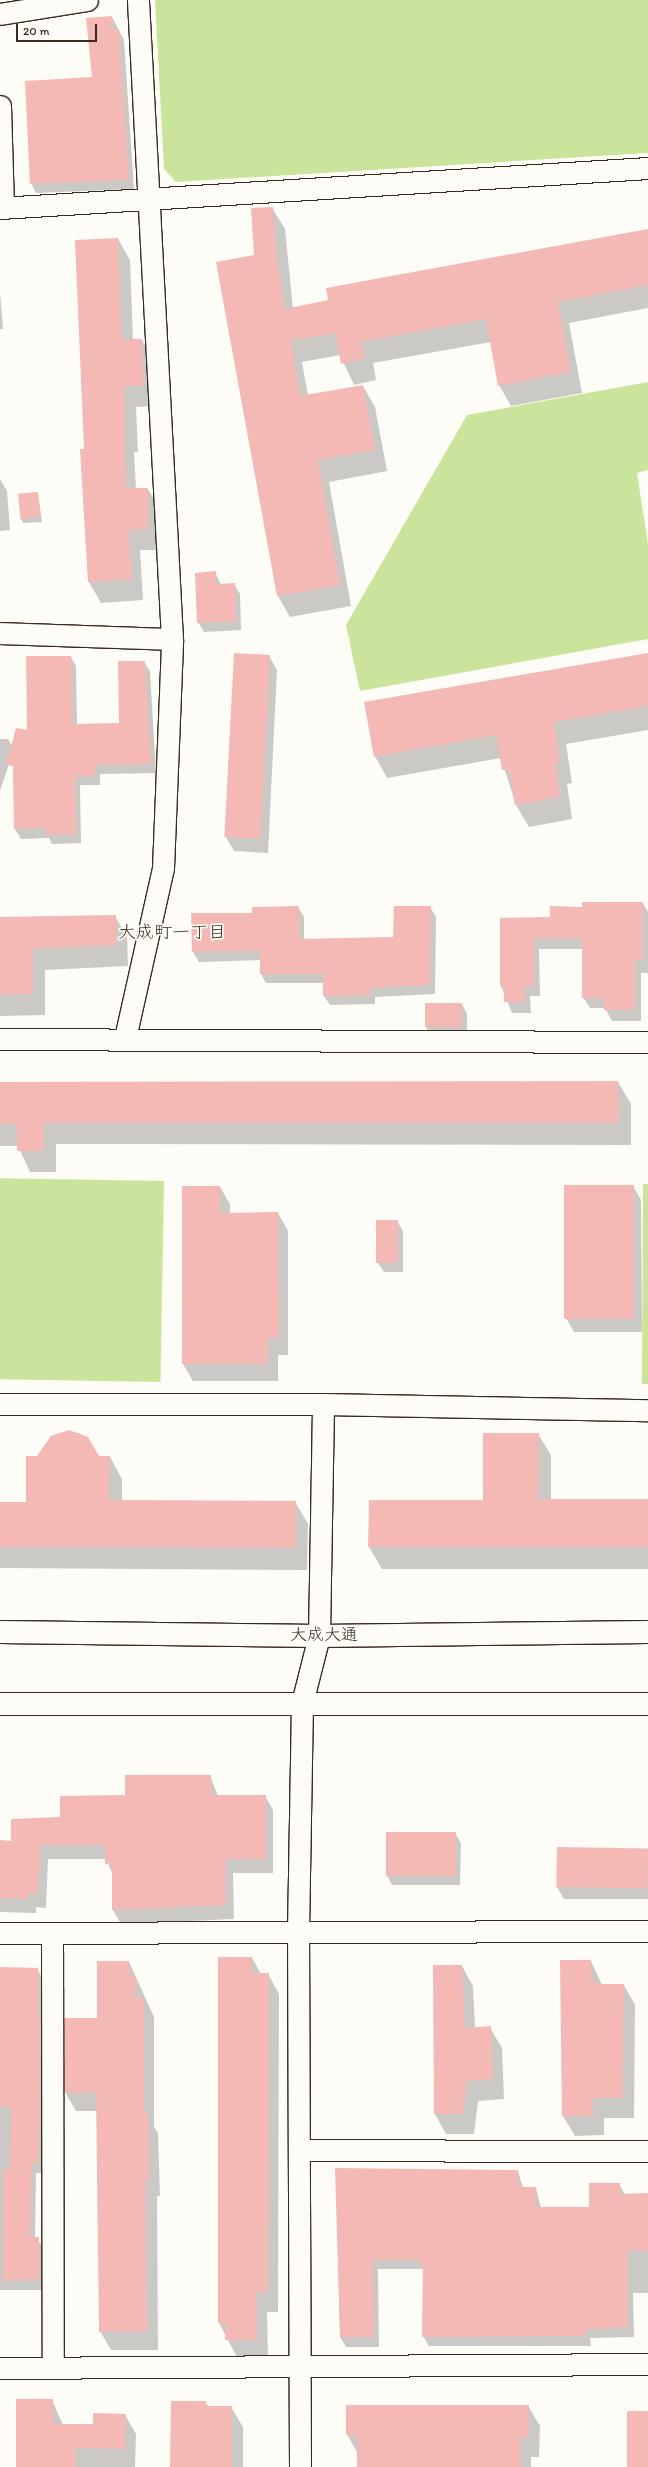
<!DOCTYPE html>
<meta charset="utf-8">
<style>
body{margin:0}
#map{position:relative;width:648px;height:2467px;overflow:hidden;background:#fdfcf7;font-family:Itim,"Klee One",sans-serif}
div>[style]{position:absolute}
[style*='--x']{left:calc(var(--x)*1px);top:calc(var(--y)*1px);width:calc(var(--w)*1px);rotate:calc(var(--a)*1deg)}
.green>*{inset:0;background:#cae59b;transform-origin:0 0}
.shadow>*{inset:0;background:#0003}
.building>*{inset:0;background:#f4b9b4;transform-origin:0 0}
.roads{filter:drop-shadow(1px 0 #3b2a1e) drop-shadow(-1px 0 #3b2a1e) drop-shadow(0 1px #3b2a1e) drop-shadow(0 -1px #3b2a1e)}
.street>*{height:21px;margin:-10.5px;padding:0 10.5px;transform-origin:10.5px;border-radius:10.5px;background:#fdfcf7}
.secondary>*{height:22px;margin:-11px;padding:0 11px;transform-origin:11px;border-radius:11px;background:#fdfcf7}
span{translate:-50% -50%;white-space:nowrap;text-align:center;line-height:1.15;-webkit-text-stroke:3.5px #fdfcf7;paint-order:stroke}
.street-label{font-size:17px;color:#3b2a1e}
.neighbourhood-label{font-size:18px;color:#3b2a1e}
.scale{position:absolute;left:16px;top:24px;width:81px;height:18px;box-sizing:border-box;border:2px solid #3b2a1e;border-top:0;padding-left:5px;font-size:12px;line-height:14px;white-space:nowrap;color:#3b2a1e;-webkit-text-stroke:3px #fdfcf7;paint-order:stroke}
</style>
<div id="map">
<div class="green">
<div style="clip-path:polygon(155px 0,648px 0,648px 153px,176px 182px,164px 169px)"></div>
<div style="clip-path:polygon(648px 382px,648px 470px,637px 473px,648px 544px,648px 639px,360px 691px,346px 625px,467px 415px)"></div>
<div style="left:164px;top:1181px;width:201px;height:164px;rotate:91deg"></div>
<div style="clip-path:polygon(643px 1184px,648px 1184px,648px 1384px,642px 1384px)"></div>
</div>
<div class="shadow">
<div style="clip-path:polygon(112px 17px,124px 40px,134px 189px,36px 193px,31px 183px,93px 78px)"></div>
<div style="clip-path:polygon(272px 208px,285px 229px,293px 309px,648px 230px,648px 308px,569px 323px,582px 393px,511px 406px,499px 385px,491px 342px,373px 363px,376px 380px,354px 385px,340px 355px,302px 362px,308px 396px,363px 386px,375px 407px,387px 471px,329px 482px,351px 606px,290px 617px,278px 596px,217px 263px,255px 256px)"></div>
<div style="clip-path:polygon(118px 239px,130px 260px,133px 340px,142px 340px,154px 361px,155px 406px,136px 407px,138px 452px,134px 452px,136px 489px,148px 489px,160px 510px,160px 550px,140px 550px,143px 600px,101px 603px,89px 582px,85px 450px)"></div>
<div style="clip-path:polygon(0 292px,3px 329px,0 329px)"></div>
<div style="clip-path:polygon(0 479px,7px 491px,10px 530px,0 531px)"></div>
<div style="clip-path:polygon(38px 493px,42px 522px,23px 523px,21px 519px)"></div>
<div style="clip-path:polygon(215px 572px,221px 585px,234px 584px,240px 594px,241px 630px,204px 632px,198px 622px)"></div>
<div style="clip-path:polygon(235px 654px,269px 656px,277px 670px,268px 853px,234px 851px,226px 837px)"></div>
<div style="clip-path:polygon(648px 654px,648px 730px,566px 744px,572px 783px,567px 784px,572px 819px,529px 827px,516px 805px,501px 758px,387px 778px,375px 756px)"></div>
<div style="clip-path:polygon(71px 657px,76px 666px,77px 725px,120px 724px,144px 662px,150px 671px,156px 773px,100px 774px,100px 785px,80px 785px,81px 843px,52px 844px,49px 838px,21px 839px,15px 829px,13px 752px,0 791px,0 739px,8px 739px,13px 748px,28px 732px)"></div>
<div style="clip-path:polygon(643px 903px,648px 912px,648px 973px,641px 973px,641px 1021px,612px 1021px,605px 1008px,590px 1008px,583px 997px,583px 949px,539px 949px,540px 996px,530px 996px,531px 1013px,512px 1013px,501px 986px,501px 919px,551px 918px,583px 908px)"></div>
<div style="clip-path:polygon(298px 907px,304px 917px,304px 940px,394px 938px,430px 907px,436px 917px,435px 994px,375px 997px,375px 1004px,330px 1005px,324px 996px,324px 983px,266px 983px,261px 974px,261px 960px,199px 962px,193px 952px,192px 914px,253px 914px)"></div>
<div style="clip-path:polygon(115px 916px,127px 937px,128px 966px,45px 970px,45px 1015px,0 1016px,0 919px)"></div>
<div style="clip-path:polygon(426px 1004px,462px 1004px,467px 1014px,467px 1036px,432px 1037px,426px 1027px)"></div>
<div style="clip-path:polygon(618px 1082px,631px 1104px,631px 1145px,56px 1144px,56px 1172px,30px 1172px,18px 1146px,0 1146px,0 1083px)"></div>
<div style="clip-path:polygon(633px 1186px,641px 1200px,642px 1332px,574px 1332px,566px 1318px)"></div>
<div style="clip-path:polygon(220px 1187px,230px 1204px,230px 1214px,278px 1213px,288px 1231px,288px 1355px,278px 1355px,278px 1381px,193px 1381px,183px 1364px)"></div>
<div style="clip-path:polygon(397px 1221px,403px 1231px,403px 1272px,384px 1272px,378px 1263px)"></div>
<div style="clip-path:polygon(60px 1433px,79px 1433px,87px 1438px,98px 1457px,110px 1457px,122px 1479px,122px 1501px,295px 1502px,308px 1524px,307px 1570px,0 1568px,0 1503px,27px 1503px,38px 1457px,45px 1444px)"></div>
<div style="clip-path:polygon(538px 1434px,551px 1455px,551px 1500px,648px 1500px,648px 1569px,382px 1569px,369px 1547px,484px 1501px)"></div>
<div style="clip-path:polygon(210px 1776px,218px 1796px,265px 1796px,273px 1810px,273px 1873px,233px 1873px,234px 1919px,121px 1924px,113px 1910px,113px 1875px,106px 1859px,48px 1859px,46px 1908px,36px 1907px,36px 1913px,0 1912px,0 1841px,12px 1842px,61px 1818px,126px 1796px)"></div>
<div style="clip-path:polygon(455px 1833px,461px 1843px,460px 1885px,392px 1885px,387px 1875px)"></div>
<div style="clip-path:polygon(648px 1849px,648px 1899px,564px 1899px,557px 1887px)"></div>
<div style="clip-path:polygon(219px 1958px,252px 1958px,261px 1974px,268px 1974px,279px 1994px,278px 2312px,267px 2312px,268px 2359px,238px 2359px,219px 2323px)"></div>
<div style="clip-path:polygon(591px 1961px,602px 1985px,624px 1985px,635px 2005px,634px 2118px,604px 2118px,604px 2135px,575px 2136px,563px 2116px)"></div>
<div style="clip-path:polygon(129px 1962px,154px 2017px,154px 2127px,158px 2133px,160px 2196px,157px 2196px,158px 2350px,111px 2350px,100px 2331px,97px 2111px,76px 2111px,65px 2092px,98px 2019px)"></div>
<div style="clip-path:polygon(434px 1966px,462px 1966px,473px 1986px,475px 2028px,490px 2028px,502px 2048px,504px 2099px,478px 2101px,474px 2134px,446px 2134px,435px 2114px)"></div>
<div style="clip-path:polygon(0 1968px,37px 1968px,42px 1978px,43px 2173px,36px 2173px,35px 2238px,44px 2247px,44px 2290px,0 2290px)"></div>
<div style="clip-path:polygon(336px 2169px,518px 2171px,523px 2188px,536px 2188px,541px 2208px,590px 2208px,619px 2184px,625px 2195px,648px 2194px,648px 2293px,633px 2293px,634px 2337px,590px 2338px,591px 2346px,429px 2346px,423px 2336px,423px 2269px,378px 2269px,379px 2347px,346px 2347px,340px 2337px)"></div>
<div style="clip-path:polygon(52px 2400px,63px 2425px,94px 2425px,125px 2415px,136px 2434px,135px 2467px,17px 2467px)"></div>
<div style="clip-path:polygon(205px 2402px,209px 2407px,231px 2407px,243px 2427px,243px 2467px,172px 2467px)"></div>
<div style="clip-path:polygon(528px 2406px,540px 2426px,539px 2457px,531px 2457px,531px 2467px,358px 2467px,358px 2454px,347px 2434px)"></div>
</div>
<div class="building">
<div style="clip-path:polygon(112px 16px,113px 30px,119px 29px,129px 180px,30px 184px,25px 81px,92px 77px,86px 18px)"></div>
<div style="clip-path:polygon(273px 207px,276px 253px,285px 309px,328px 300px,326px 288px,648px 229px,648px 285px,558px 302px,571px 372px,498px 386px,486px 319px,361px 342px,364px 359px,341px 364px,335px 333px,291px 340px,300px 396px,363px 385px,375px 450px,318px 460px,340px 585px,277px 596px,216px 262px,254px 255px,251px 208px)"></div>
<div style="clip-path:polygon(118px 238px,122px 339px,142px 339px,144px 386px,124px 386px,126px 488px,148px 488px,148px 529px,129px 530px,132px 579px,88px 582px,80px 449px,84px 449px,75px 240px)"></div>
<div style="left:38px;top:492px;width:25px;height:20px;rotate:85deg"></div>
<div style="clip-path:polygon(216px 571px,216px 584px,235px 583px,236px 621px,197px 623px,195px 573px)"></div>
<div style="left:234px;top:653px;width:36px;height:184px;rotate:3deg"></div>
<div style="clip-path:polygon(648px 653px,648px 706px,554px 722px,560px 761px,555px 762px,560px 797px,515px 805px,509px 769px,502px 770px,496px 735px,374px 757px,364px 702px)"></div>
<div style="clip-path:polygon(26px 656px,71px 656px,73px 724px,119px 723px,118px 661px,145px 661px,151px 764px,95px 765px,95px 776px,75px 776px,76px 834px,46px 835px,46px 828px,14px 829px,13px 766px,6px 765px,16px 728px,27px 730px)"></div>
<div style="clip-path:polygon(582px 902px,643px 902px,643px 960px,635px 960px,635px 1010px,604px 1010px,604px 998px,582px 998px,582px 939px,534px 938px,534px 986px,525px 986px,525px 1002px,504px 1002px,504px 986px,500px 986px,500px 918px,550px 917px,550px 906px,582px 907px)"></div>
<div style="clip-path:polygon(299px 906px,299px 939px,393px 937px,394px 906px,431px 906px,430px 985px,370px 988px,370px 995px,323px 996px,323px 974px,260px 974px,260px 951px,192px 952px,191px 913px,252px 913px,252px 907px)"></div>
<div style="clip-path:polygon(116px 915px,116px 945px,33px 949px,33px 994px,0 995px,0 917px)"></div>
<div style="left:462px;top:1003px;width:24px;height:37px;rotate:90deg"></div>
<div style="clip-path:polygon(618px 1081px,619px 1123px,44px 1123px,44px 1151px,17px 1151px,17px 1124px,0 1124px,0 1082px)"></div>
<div style="left:564px;top:1185px;width:70px;height:134px"></div>
<div style="clip-path:polygon(182px 1186px,220px 1186px,220px 1213px,278px 1212px,279px 1338px,268px 1338px,268px 1364px,182px 1364px)"></div>
<div style="left:376px;top:1220px;width:22px;height:43px"></div>
<div style="clip-path:polygon(69px 1430px,88px 1437px,99px 1456px,110px 1456px,109px 1500px,296px 1501px,295px 1548px,0 1547px,0 1502px,26px 1502px,26px 1456px,37px 1456px,51px 1436px)"></div>
<div style="clip-path:polygon(483px 1433px,539px 1433px,538px 1499px,648px 1499px,648px 1547px,368px 1547px,369px 1500px,483px 1500px)"></div>
<div style="clip-path:polygon(125px 1775px,211px 1775px,211px 1795px,266px 1795px,266px 1859px,226px 1859px,226px 1905px,112px 1910px,112px 1864px,105px 1864px,105px 1845px,40px 1845px,38px 1894px,28px 1893px,29px 1899px,0 1898px,0 1840px,11px 1841px,11px 1819px,60px 1817px,60px 1796px,125px 1795px)"></div>
<div style="left:386px;top:1832px;width:70px;height:44px"></div>
<div style="left:557px;top:1847px;width:91px;height:40px;rotate:1deg"></div>
<div style="clip-path:polygon(218px 1957px,252px 1957px,252px 1973px,269px 1973px,268px 2292px,256px 2293px,257px 2340px,225px 2340px,226px 2323px,218px 2323px)"></div>
<div style="clip-path:polygon(560px 1960px,591px 1960px,592px 1980px,596px 1980px,596px 1984px,624px 1984px,623px 2098px,593px 2098px,593px 2116px,562px 2116px)"></div>
<div style="clip-path:polygon(97px 1961px,129px 1961px,130px 1976px,136px 1976px,136px 1998px,144px 1998px,144px 2113px,148px 2113px,149px 2178px,146px 2178px,147px 2332px,99px 2332px,96px 2093px,64px 2092px,64px 2018px,97px 2018px)"></div>
<div style="clip-path:polygon(433px 1965px,462px 1965px,465px 2028px,491px 2026px,493px 2079px,467px 2081px,463px 2114px,434px 2114px)"></div>
<div style="clip-path:polygon(0 1967px,38px 1968px,40px 2092px,38px 2163px,32px 2163px,30px 2237px,39px 2237px,39px 2280px,3px 2281px,3px 2169px,10px 2169px,11px 2107px,0 2107px)"></div>
<div style="clip-path:polygon(335px 2168px,518px 2170px,518px 2187px,536px 2187px,536px 2207px,589px 2207px,589px 2183px,620px 2183px,620px 2194px,648px 2193px,648px 2251px,627px 2251px,628px 2328px,585px 2329px,585px 2336px,422px 2337px,423px 2264px,419px 2264px,419px 2260px,373px 2260px,374px 2337px,340px 2337px)"></div>
<div style="clip-path:polygon(16px 2399px,53px 2399px,53px 2424px,93px 2424px,93px 2413px,126px 2414px,125px 2449px,75px 2448px,75px 2467px,16px 2467px)"></div>
<div style="clip-path:polygon(171px 2401px,206px 2401px,206px 2406px,232px 2406px,232px 2467px,170px 2467px)"></div>
<div style="clip-path:polygon(346px 2405px,529px 2405px,528px 2438px,520px 2438px,521px 2467px,357px 2467px,357px 2435px,346px 2435px)"></div>
<div style="left:648px;top:2411px;width:56px;height:21px;rotate:90deg"></div>
</div>
<div class="roads">
<div class="street">
<div style="--x:0;--y:14;--w:88;--a:-9.1"></div>
<div style="--x:0;--y:106;--w:102;--a:88.3"></div>
<div style="--x:0;--y:208;--w:649;--a:-3.53"></div>
<div style="--x:0;--y:633;--w:172;--a:2"></div>
<div style="--x:125;--y:1038;--w:174;--a:-77.4"></div>
<div style="--x:163;--y:868;--w:229;--a:-87.7"></div>
<div style="--x:172;--y:639;--w:640;--a:-93.05"></div>
<div style="--x:0;--y:1039;--w:648;--a:0.27"></div>
<div style="--x:0;--y:1404;--w:323;--a:0"></div>
<div style="--x:323;--y:1404;--w:325;--a:1.1"></div>
<div style="--x:0;--y:1933;--w:648;--a:-0.18"></div>
<div style="--x:52;--y:1933;--w:435;--a:89.9"></div>
<div style="--x:299;--y:2150;--w:349;--a:0.2"></div>
<div style="--x:0;--y:2368;--w:648;--a:-0.35"></div>
<div style="--x:300;--y:2467;--w:535;--a:-90.21"></div>
<div style="--x:298;--y:1932;--w:229;--a:-89"></div>
<div style="--x:302;--y:1703;--w:69;--a:-75.8"></div>
<div style="--x:319;--y:1636;--w:232;--a:-89"></div>
</div>
<div class="secondary">
<div style="--x:0;--y:1632;--w:319;--a:0.7"></div>
<div style="--x:319;--y:1636;--w:329;--a:-0.7"></div>
<div style="--x:0;--y:1704;--w:648;--a:0"></div>
</div>
</div>
<div class="street-label">
<span style="left:324px;top:1635px">大成大通</span>
</div>
<div class="neighbourhood-label">
<span style="left:172px;top:932px">大成町一丁目</span>
</div>
<div class="scale">20 m</div>
</div>
